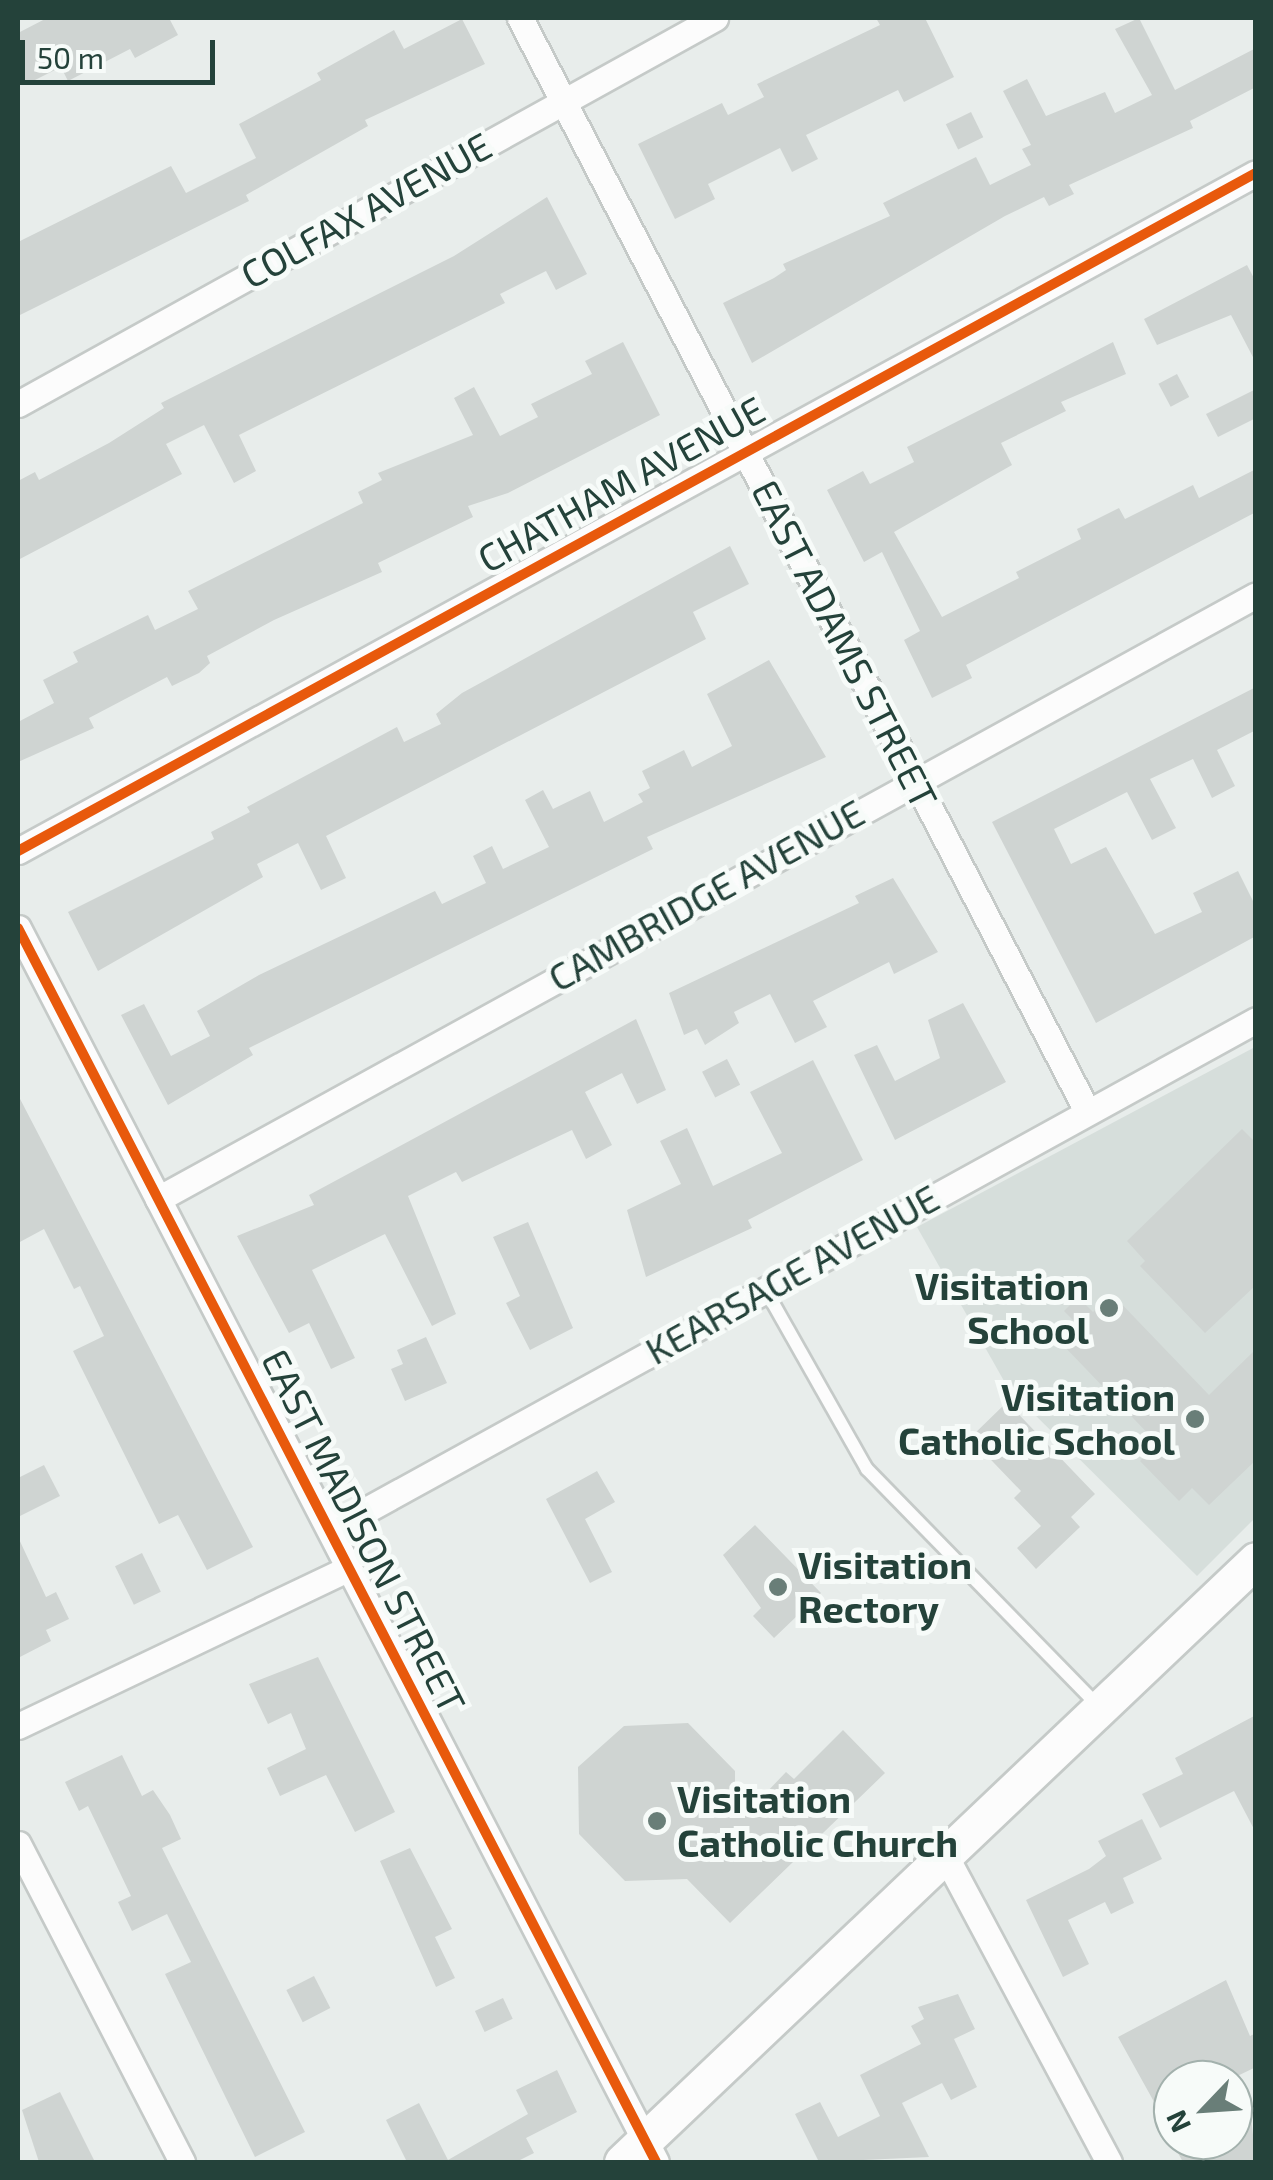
<!DOCTYPE html>
<style>
body{margin:0}
#map{position:relative;width:1273px;height:2180px;overflow:hidden;background:#e8edeb;font-family:"Exo 2",sans-serif}
div>[style]{position:absolute}
[style*='--x']{left:calc(var(--x)*1px);top:calc(var(--y)*1px);width:calc(var(--w)*1px);rotate:calc(var(--a)*1deg)}
.built>*{inset:0;background:#d6dedb}
.building>*{inset:0;background:#cfd4d2;transform-origin:0 0}
.roads{filter:drop-shadow(2px 0 #c5cac8) drop-shadow(-2px 0 #c5cac8) drop-shadow(0 2px #c5cac8) drop-shadow(0 -2px #c5cac8)}
.service>*{height:12px;margin:-6px;padding:0 6px;transform-origin:6px;border-radius:6px;background:#fcfcfc}
.minor>*{height:25px;margin:-12.5px;padding:0 12.5px;transform-origin:12.5px;border-radius:12.5px;background:#fcfcfc}
.secondary>*{height:35px;margin:-17.5px;padding:0 17.5px;transform-origin:17.5px;border-radius:17.5px;background:#fcfcfc}
.cycleway>*{height:10px;margin:-5px;padding:0 5px;transform-origin:5px;border-radius:5px;background:#e8590c}
.dots>*{width:28px;height:28px;translate:-50% -50%;box-sizing:border-box;border:5px solid #f7fbf9;border-radius:50%}
span{translate:-50% -50%;white-space:nowrap;text-align:center;line-height:1.15;-webkit-text-stroke:10px #f7fbf9;paint-order:stroke}
.street-label{font-size:38px;color:#24423a}
.poi-label{font-size:38px;color:#24423a;font-weight:700}
.right{translate:-100% -50%;text-align:right}
.left{translate:0 -50%;text-align:left}
.frame{position:absolute;inset:0;border:20px solid #24423a;pointer-events:none}
.north{position:absolute;left:1153px;top:2060px;width:100px;height:100px;box-sizing:border-box;background:#f7fbf9;border:2px solid #a3b1ad;border-radius:50%;rotate:245deg;font-size:28px;font-weight:700;line-height:40px;text-align:center;color:#24423a}
.north::after{content:'';display:block;margin:auto;width:35px;height:45px;background:#697e78;clip-path:polygon(50% 0,100% 100%,50% 72%,0 100%)}
.scale{position:absolute;left:20px;top:40px;width:195px;height:45px;box-sizing:border-box;border:5px solid #24423a;border-top:0;padding-left:12px;font-size:30px;line-height:35px;white-space:nowrap;color:#24423a;-webkit-text-stroke:8px #f7fbf9;paint-order:stroke}
</style>
<div id="map">
<div class="built">
<div style="clip-path:polygon(1255px 1047px,1255px 1518px,1197px 1576px,1008px 1388px,917px 1227px)"></div>
</div>
<div class="building">
<div style="clip-path:polygon(47px 18px,169px 18px,178px 35px,135px 58px,130px 49px,68px 81px,61px 67px,25px 85px,18px 33px)"></div>
<div style="clip-path:polygon(876px 18px,925px 18px,954px 77px,904px 102px,898px 90px,806px 135px,818px 159px,792px 172px,780px 148px,708px 184px,715px 199px,675px 219px,638px 144px,722px 103px,728px 115px,764px 97px,757px 84px,880px 25px)"></div>
<div style="clip-path:polygon(1139px 18px,1175px 90px,1256px 48px,1256px 87px,1190px 121px,1193px 128px,1069px 185px,1074px 194px,1049px 206px,1044px 197px,1005px 216px,752px 363px,723px 303px,774px 278px,786px 270px,783px 264px,890px 216px,883px 203px,976px 157px,990px 185px,1031px 165px,1022px 149px,1031px 145px,1003px 91px,1027px 79px,1046px 116px,1105px 92px,1115px 113px,1152px 95px,1115px 29px)"></div>
<div style="clip-path:polygon(462px 19px,485px 64px,365px 120px,368px 126px,246px 195px,249px 201px,18px 316px,18px 242px,171px 166px,186px 193px,256px 158px,239px 124px,321px 80px,317px 73px,394px 30px,404px 49px)"></div>
<div style="left:971px;top:112px;width:28px;height:28px;rotate:64deg"></div>
<div style="clip-path:polygon(547px 197px,587px 274px,556px 290px,546px 271px,500px 294px,505px 303px,239px 435px,256px 471px,234px 483px,204px 425px,166px 444px,182px 474px,18px 560px,18px 481px,35px 472px,39px 480px,109px 443px,164px 408px,161px 403px,454px 256px)"></div>
<div style="clip-path:polygon(1247px 265px,1256px 282px,1256px 363px,1231px 315px,1157px 345px,1144px 319px)"></div>
<div style="clip-path:polygon(623px 342px,660px 415px,508px 493px,468px 506px,473px 517px,378px 563px,382px 572px,274px 620px,207px 656px,210px 663px,199px 673px,172px 686px,167px 677px,89px 718px,94px 728px,18px 762px,18px 722px,54px 703px,43px 680px,78px 662px,73px 652px,148px 615px,155px 630px,198px 609px,188px 591px,363px 503px,358px 492px,382px 480px,378px 473px,473px 435px,454px 398px,474px 387px,500px 436px,538px 417px,531px 404px,592px 374px,585px 361px)"></div>
<div style="clip-path:polygon(1113px 342px,1126px 374px,1061px 402px,1066px 411px,1001px 443px,1012px 465px,894px 532px,942px 617px,1019px 578px,1016px 572px,1081px 539px,1077px 529px,1119px 508px,1125px 519px,1193px 485px,1199px 498px,1256px 469px,1256px 512px,966px 665px,972px 678px,932px 698px,904px 640px,920px 631px,882px 552px,864px 562px,827px 490px,863px 471px,870px 484px,914px 462px,907px 447px)"></div>
<div style="left:1177px;top:374px;width:26px;height:21px;rotate:62deg"></div>
<div style="clip-path:polygon(1256px 389px,1256px 418px,1218px 437px,1206px 414px)"></div>
<div style="clip-path:polygon(730px 546px,749px 584px,693px 612px,706px 639px,326px 836px,346px 878px,321px 890px,298px 843px,257px 864px,263px 877px,98px 971px,68px 912px,214px 839px,211px 832px,250px 812px,247px 807px,397px 727px,404px 742px,441px 724px,436px 714px,462px 693px)"></div>
<div style="clip-path:polygon(769px 660px,826px 757px,647px 837px,653px 849px,249px 1048px,253px 1055px,168px 1105px,121px 1015px,144px 1004px,171px 1056px,210px 1036px,197px 1011px,259px 975px,435px 891px,442px 904px,486px 883px,473px 856px,492px 846px,503px 869px,549px 847px,525px 800px,543px 790px,553px 809px,590px 791px,604px 822px,643px 802px,638px 794px,650px 788px,642px 771px,684px 750px,692px 767px,732px 746px,707px 694px)"></div>
<div style="clip-path:polygon(1256px 687px,1256px 730px,1217px 750px,1235px 786px,1212px 798px,1193px 759px,1150px 779px,1176px 828px,1152px 840px,1127px 792px,1054px 829px,1071px 864px,1106px 847px,1155px 934px,1202px 912px,1193px 893px,1238px 871px,1256px 907px,1256px 936px,1096px 1023px,992px 822px)"></div>
<div style="clip-path:polygon(893px 878px,938px 952px,894px 974px,889px 962px,813px 1001px,827px 1027px,795px 1043px,770px 994px,734px 1012px,739px 1023px,705px 1045px,697px 1029px,684px 1035px,669px 993px,859px 903px,855px 896px)"></div>
<div style="clip-path:polygon(963px 1003px,1006px 1082px,895px 1140px,854px 1055px,877px 1045px,895px 1081px,940px 1058px,928px 1020px)"></div>
<div style="clip-path:polygon(636px 1019px,666px 1090px,637px 1104px,622px 1073px,585px 1092px,612px 1145px,586px 1159px,572px 1130px,462px 1182px,456px 1172px,408px 1196px,456px 1314px,432px 1326px,385px 1234px,312px 1270px,355px 1358px,331px 1369px,309px 1323px,289px 1333px,237px 1236px,314px 1205px,309px 1195px)"></div>
<div style="left:727px;top:1059px;width:29px;height:28px;rotate:63deg"></div>
<div style="clip-path:polygon(813px 1060px,863px 1160px,748px 1220px,752px 1228px,646px 1277px,627px 1210px,681px 1184px,660px 1141px,687px 1128px,713px 1186px,782px 1153px,750px 1092px)"></div>
<div style="clip-path:polygon(18px 1095px,253px 1547px,207px 1570px,178px 1515px,159px 1524px,73px 1351px,104px 1336px,80px 1286px,74px 1289px,44px 1229px,18px 1243px)"></div>
<div style="clip-path:polygon(1242px 1129px,1256px 1143px,1256px 1285px,1205px 1333px,1140px 1266px,1145px 1261px,1127px 1241px)"></div>
<div style="clip-path:polygon(528px 1222px,573px 1328px,530px 1350px,506px 1303px,520px 1296px,493px 1237px)"></div>
<div style="clip-path:polygon(1112px 1294px,1209px 1395px,1256px 1349px,1256px 1460px,1209px 1505px,1192px 1488px,1179px 1501px,1140px 1461px,1158px 1444px,1061px 1343px,1079px 1326px,1064px 1311px,1078px 1297px,1093px 1312px)"></div>
<div style="clip-path:polygon(426px 1337px,447px 1383px,405px 1401px,391px 1369px,403px 1364px,397px 1350px)"></div>
<div style="clip-path:polygon(1007px 1402px,1095px 1494px,1071px 1517px,1080px 1527px,1036px 1569px,1017px 1548px,1041px 1526px,1014px 1498px,1021px 1491px,970px 1438px)"></div>
<div style="clip-path:polygon(44px 1465px,60px 1496px,18px 1517px,18px 1478px)"></div>
<div style="clip-path:polygon(597px 1471px,615px 1502px,585px 1519px,612px 1572px,590px 1583px,546px 1499px)"></div>
<div style="clip-path:polygon(755px 1525px,821px 1593px,774px 1638px,753px 1616px,761px 1608px,723px 1555px)"></div>
<div style="clip-path:polygon(18px 1537px,46px 1597px,56px 1592px,69px 1619px,46px 1630px,51px 1641px,18px 1658px)"></div>
<div style="left:142px;top:1553px;width:43px;height:30px;rotate:64deg"></div>
<div style="clip-path:polygon(318px 1657px,395px 1812px,355px 1832px,326px 1775px,280px 1796px,267px 1768px,306px 1749px,291px 1713px,268px 1724px,249px 1684px)"></div>
<div style="clip-path:polygon(1256px 1715px,1256px 1833px,1234px 1791px,1160px 1828px,1142px 1794px,1183px 1774px,1175px 1758px)"></div>
<div style="clip-path:polygon(688px 1723px,735px 1771px,735px 1794px,763px 1796px,786px 1772px,794px 1779px,843px 1730px,885px 1773px,730px 1923px,687px 1879px,625px 1881px,579px 1834px,578px 1767px,624px 1726px)"></div>
<div style="clip-path:polygon(122px 1755px,142px 1796px,153px 1790px,170px 1815px,181px 1839px,162px 1848px,305px 2132px,255px 2157px,165px 1974px,191px 1962px,167px 1914px,132px 1931px,118px 1902px,131px 1896px,88px 1806px,79px 1811px,65px 1782px)"></div>
<div style="clip-path:polygon(1142px 1819px,1162px 1859px,1123px 1878px,1134px 1903px,1111px 1914px,1105px 1902px,1068px 1920px,1089px 1964px,1063px 1977px,1026px 1900px,1089px 1869px,1106px 1856px,1098px 1841px)"></div>
<div style="clip-path:polygon(410px 1848px,452px 1929px,435px 1937px,455px 1978px,436px 1987px,380px 1861px)"></div>
<div style="left:314px;top:1976px;width:36px;height:31px;rotate:63deg"></div>
<div style="clip-path:polygon(1226px 1980px,1250px 2036px,1256px 2033px,1256px 2067px,1229px 2080px,1173px 2080px,1173px 2136px,1118px 2037px)"></div>
<div style="clip-path:polygon(958px 1994px,975px 2029px,954px 2039px,977px 2087px,951px 2100px,942px 2083px,902px 2103px,929px 2157px,819px 2162px,795px 2114px,820px 2102px,838px 2137px,880px 2116px,860px 2075px,921px 2044px,911px 2026px,924px 2019px,918px 2007px)"></div>
<div style="left:503px;top:1998px;width:23px;height:31px;rotate:65deg"></div>
<div style="clip-path:polygon(557px 2070px,577px 2112px,526px 2138px,534px 2153px,516px 2162px,407px 2162px,386px 2120px,419px 2103px,448px 2160px,528px 2114px,516px 2090px)"></div>
<div style="clip-path:polygon(60px 2092px,95px 2162px,39px 2162px,22px 2110px)"></div>
<div style="clip-path:polygon(1250px 2108px,1256px 2162px,1183px 2162px,1174px 2146px,1233px 2140px,1233px 2116px)"></div>
</div>
<div class="roads">
<div class="service">
<div style="--x:765;--y:1289;--w:207;--a:60.5"></div>
<div style="--x:867;--y:1469;--w:332;--a:45.7"></div>
</div>
<div class="minor">
<div style="--x:520;--y:18;--w:1231;--a:62.58"></div>
<div style="--x:18;--y:404;--w:797;--a:-28.98"></div>
<div style="--x:18;--y:851;--w:1411;--a:-28.71"></div>
<div style="--x:18;--y:928;--w:1389;--a:62.66"></div>
<div style="--x:158;--y:1199;--w:1253;--a:-28.81"></div>
<div style="--x:330;--y:1530;--w:1057;--a:-28.84"></div>
<div style="--x:18;--y:1726;--w:367;--a:-25.5"></div>
<div style="--x:18;--y:1844;--w:358;--a:62.7"></div>
<div style="--x:946;--y:1857;--w:346;--a:61.9"></div>
</div>
<div class="secondary">
<div style="--x:622;--y:2162;--w:874;--a:-43.52"></div>
</div>
</div>
<div class="cycleway">
<div style="--x:18;--y:851;--w:1411;--a:-28.71"></div>
<div style="--x:18;--y:928;--w:1389;--a:62.66"></div>
</div>
<div class="dots">
<div style="left:1109px;top:1308px;background:#697e78"></div>
<div style="left:1195px;top:1419px;background:#697e78"></div>
<div style="left:778px;top:1587px;background:#697e78"></div>
<div style="left:657px;top:1821px;background:#697e78"></div>
</div>
<div class="street-label">
<span style="left:366px;top:210px;rotate:-29deg">COLFAX AVENUE</span>
<span style="left:621px;top:484px;rotate:-29deg">CHATHAM AVENUE</span>
<span style="left:845px;top:644px;rotate:63deg">EAST ADAMS STREET</span>
<span style="left:706px;top:895px;rotate:-29deg">CAMBRIDGE AVENUE</span>
<span style="left:792px;top:1274px;rotate:-29deg">KEARSAGE AVENUE</span>
<span style="left:364px;top:1531px;rotate:63deg">EAST MADISON STREET</span>
</div>
<div class="poi-label">
<span class="right" style="left:1089px;top:1308px">Visitation<br>School</span>
<span class="right" style="left:1175px;top:1419px">Visitation<br>Catholic School</span>
<span class="left" style="left:798px;top:1587px">Visitation<br>Rectory</span>
<span class="left" style="left:677px;top:1821px">Visitation<br>Catholic Church</span>
</div>
<div class="frame"></div>
<div class="north">N</div>
<div class="scale">50 m</div>
</div>
